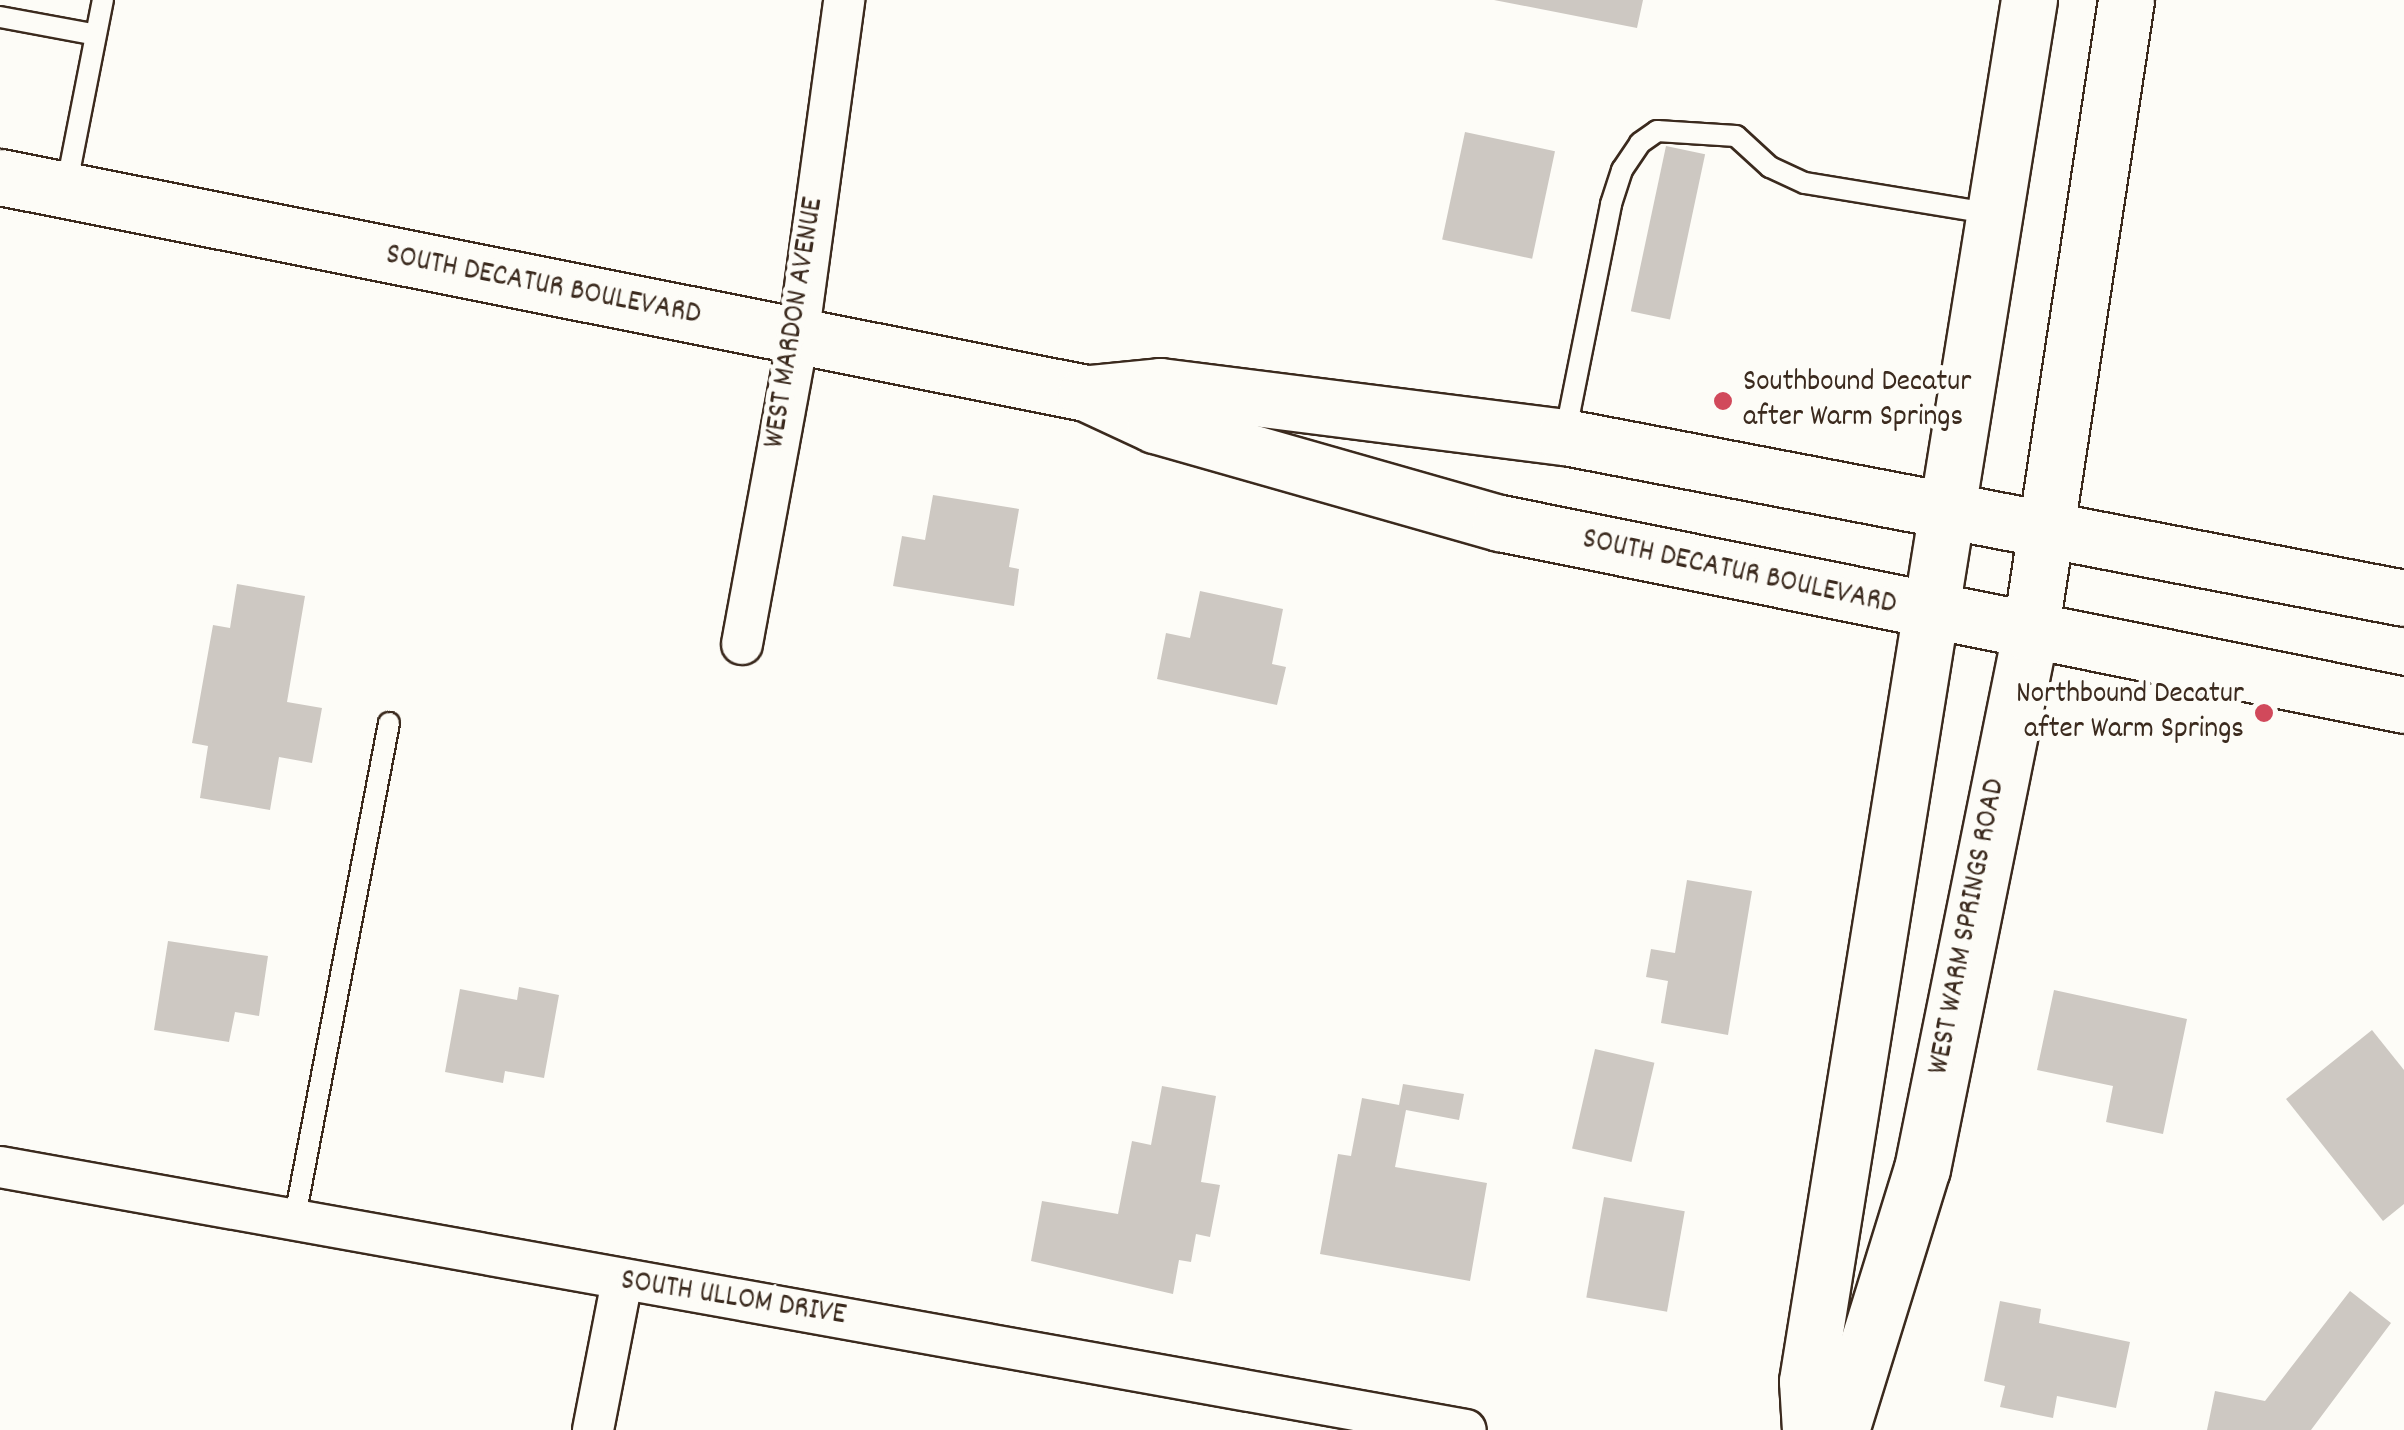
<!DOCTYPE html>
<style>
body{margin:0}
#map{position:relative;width:2404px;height:1430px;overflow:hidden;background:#fdfcf7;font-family:Dekko,sans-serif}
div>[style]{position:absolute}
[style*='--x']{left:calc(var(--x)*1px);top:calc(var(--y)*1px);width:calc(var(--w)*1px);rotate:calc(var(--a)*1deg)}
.building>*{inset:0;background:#cdc8c2;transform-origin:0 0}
.roads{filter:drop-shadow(2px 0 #3b2a1e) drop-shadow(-2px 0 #3b2a1e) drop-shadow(0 2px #3b2a1e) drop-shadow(0 -2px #3b2a1e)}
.service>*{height:20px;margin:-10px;padding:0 10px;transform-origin:10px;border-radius:10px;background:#fdfcf7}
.minor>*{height:40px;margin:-20px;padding:0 20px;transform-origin:20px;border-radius:20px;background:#fdfcf7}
.secondary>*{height:55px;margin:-27.5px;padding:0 27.5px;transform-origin:27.5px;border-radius:27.5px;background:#fdfcf7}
.primary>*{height:55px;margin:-27.5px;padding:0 27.5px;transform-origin:27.5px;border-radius:27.5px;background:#fdfcf7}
.dots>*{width:28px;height:28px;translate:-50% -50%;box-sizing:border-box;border:5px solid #fdfcf7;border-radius:50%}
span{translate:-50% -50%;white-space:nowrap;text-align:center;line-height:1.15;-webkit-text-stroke:10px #fdfcf7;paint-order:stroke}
.street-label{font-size:30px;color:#3b2a1e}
.poi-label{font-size:30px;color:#3b2a1e}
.left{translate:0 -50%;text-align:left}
.right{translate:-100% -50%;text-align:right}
</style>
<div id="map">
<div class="building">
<div style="clip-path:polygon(1494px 0,1643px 0,1637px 28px)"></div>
<div style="left:1465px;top:132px;width:92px;height:110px;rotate:12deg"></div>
<div style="left:1666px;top:146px;width:40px;height:169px;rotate:12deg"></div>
<div style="clip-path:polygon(933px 495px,1019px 509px,1009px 567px,1019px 569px,1014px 606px,893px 586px,902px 536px,925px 540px)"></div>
<div style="clip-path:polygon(237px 584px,305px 596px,287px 702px,322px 708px,312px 763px,279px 757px,270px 810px,200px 798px,208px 746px,192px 743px,213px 625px,230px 628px)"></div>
<div style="clip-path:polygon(1200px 591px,1283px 609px,1272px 664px,1286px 667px,1277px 705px,1157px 679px,1166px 633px,1190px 638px)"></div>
<div style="clip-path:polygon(1687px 880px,1752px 891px,1728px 1035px,1661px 1023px,1668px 981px,1646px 977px,1651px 949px,1675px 953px)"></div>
<div style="clip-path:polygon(168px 941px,268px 956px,259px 1016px,235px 1012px,229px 1042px,154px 1030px)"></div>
<div style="clip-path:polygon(519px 987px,559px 995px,544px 1078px,505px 1071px,503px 1083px,445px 1072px,460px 989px,517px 1000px)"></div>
<div style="clip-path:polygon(2054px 990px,2187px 1019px,2163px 1134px,2106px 1122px,2113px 1086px,2037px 1070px)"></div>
<div style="clip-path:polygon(2372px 1030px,2404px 1070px,2404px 1204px,2383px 1221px,2286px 1099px)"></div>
<div style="left:1595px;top:1049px;width:61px;height:102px;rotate:13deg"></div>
<div style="clip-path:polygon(1403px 1084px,1464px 1094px,1459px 1120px,1406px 1110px,1395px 1167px,1487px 1183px,1470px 1281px,1320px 1254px,1338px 1154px,1351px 1156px,1362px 1098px,1399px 1105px)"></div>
<div style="clip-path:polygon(1162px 1086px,1216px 1096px,1201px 1182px,1220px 1185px,1210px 1237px,1196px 1234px,1191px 1262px,1179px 1260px,1173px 1294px,1031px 1261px,1042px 1201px,1118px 1214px,1132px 1141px,1151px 1145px)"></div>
<div style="left:1604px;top:1197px;width:82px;height:102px;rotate:10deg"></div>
<div style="clip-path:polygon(2350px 1291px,2391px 1323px,2311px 1430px,2207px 1430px,2215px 1391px,2265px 1401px)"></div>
<div style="clip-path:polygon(2000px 1301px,2041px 1309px,2039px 1323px,2130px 1342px,2116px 1408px,2057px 1396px,2053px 1418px,2000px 1407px,2005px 1386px,1984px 1381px)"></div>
</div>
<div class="roads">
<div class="service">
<div style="--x:0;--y:17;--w:94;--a:10.5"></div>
<div style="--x:66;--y:188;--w:192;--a:-78.9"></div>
<div style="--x:1565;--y:435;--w:236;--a:-78.7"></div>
<div style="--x:1611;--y:204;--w:36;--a:-72"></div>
<div style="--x:1622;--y:170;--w:32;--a:-56"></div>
<div style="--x:1640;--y:143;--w:21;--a:-35"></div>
<div style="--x:1657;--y:131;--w:79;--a:3.6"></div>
<div style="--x:1736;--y:136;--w:46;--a:42.4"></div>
<div style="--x:1770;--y:167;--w:38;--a:25"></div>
<div style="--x:1805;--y:183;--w:193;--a:9.3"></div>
<div style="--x:294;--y:1222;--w:508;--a:-79.22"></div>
</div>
<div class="minor">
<div style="--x:742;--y:644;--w:311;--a:-79.6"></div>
<div style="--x:798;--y:338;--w:341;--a:-82.2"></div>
<div style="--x:0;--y:1167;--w:1489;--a:10.17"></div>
<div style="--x:593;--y:1430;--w:152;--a:-79"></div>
</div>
<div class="secondary">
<div style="--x:1810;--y:1430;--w:49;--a:-93.5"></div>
<div style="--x:1807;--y:1381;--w:1399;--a:-80.87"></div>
<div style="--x:1841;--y:1430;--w:273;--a:-72.8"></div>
<div style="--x:1922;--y:1169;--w:546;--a:-78.59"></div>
<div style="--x:2030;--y:634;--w:641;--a:-81.39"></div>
</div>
<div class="primary">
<div style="--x:0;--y:177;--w:1107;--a:11.25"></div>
<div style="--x:1086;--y:393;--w:76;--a:24.9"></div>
<div style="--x:1155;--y:425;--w:359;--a:15.9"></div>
<div style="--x:1500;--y:523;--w:922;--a:11.38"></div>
<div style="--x:1089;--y:393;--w:71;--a:-5.6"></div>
<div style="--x:1160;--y:386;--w:408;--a:7.2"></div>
<div style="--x:1565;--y:437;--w:854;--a:10.86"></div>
</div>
</div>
<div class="dots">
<div style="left:1723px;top:401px;background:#d1495b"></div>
<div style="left:2264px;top:713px;background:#d1495b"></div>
</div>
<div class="street-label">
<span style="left:543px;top:287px;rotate:11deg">SOUTH DECATUR BOULEVARD</span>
<span style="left:796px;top:323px;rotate:-81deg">WEST MARDON AVENUE</span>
<span style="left:1739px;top:574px;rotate:12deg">SOUTH DECATUR BOULEVARD</span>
<span style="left:1969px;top:927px;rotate:-79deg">WEST WARM SPRINGS ROAD</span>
<span style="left:733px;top:1300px;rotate:9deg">SOUTH ULLOM DRIVE</span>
</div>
<div class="poi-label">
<span class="left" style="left:1743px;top:401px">Southbound Decatur<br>after Warm Springs</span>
<span class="right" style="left:2244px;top:713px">Northbound Decatur<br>after Warm Springs</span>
</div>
</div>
